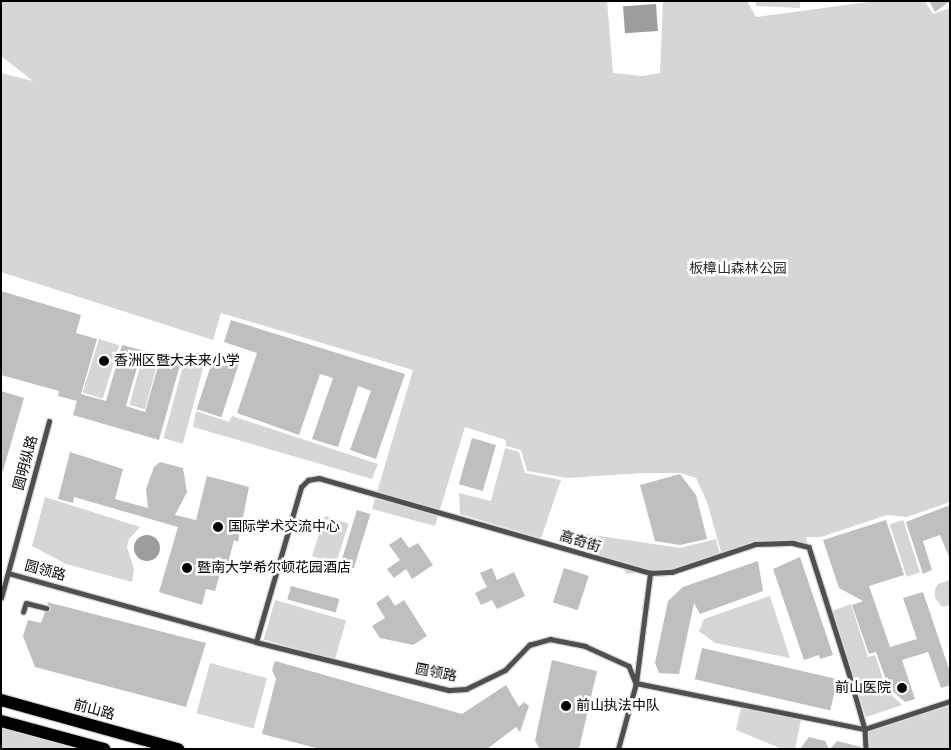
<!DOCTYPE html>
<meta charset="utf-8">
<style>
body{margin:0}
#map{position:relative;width:951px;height:750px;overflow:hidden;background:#fff;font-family:Signika,"Noto Sans SC",sans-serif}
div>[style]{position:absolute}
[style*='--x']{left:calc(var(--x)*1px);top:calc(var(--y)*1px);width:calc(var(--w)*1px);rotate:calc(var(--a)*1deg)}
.green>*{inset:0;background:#d6d6d6;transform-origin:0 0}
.water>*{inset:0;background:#9d9d9d;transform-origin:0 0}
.round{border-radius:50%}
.building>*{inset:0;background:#bfbfbf;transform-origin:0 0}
.roads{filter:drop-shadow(1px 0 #dbdbdb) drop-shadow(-1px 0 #dbdbdb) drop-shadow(0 1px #dbdbdb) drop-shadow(0 -1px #dbdbdb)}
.lane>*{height:4.5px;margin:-2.25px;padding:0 2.25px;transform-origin:2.25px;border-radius:2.25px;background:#4f4f4f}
.primary>*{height:12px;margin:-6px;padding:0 6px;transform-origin:6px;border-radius:6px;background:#000}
.dots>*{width:14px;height:14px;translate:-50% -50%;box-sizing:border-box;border:2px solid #fff;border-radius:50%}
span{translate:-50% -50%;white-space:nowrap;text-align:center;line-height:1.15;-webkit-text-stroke:5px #fff;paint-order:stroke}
.park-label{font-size:14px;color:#2d2d2d}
.poi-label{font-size:14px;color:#000}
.left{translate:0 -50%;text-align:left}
.right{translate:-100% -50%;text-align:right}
.street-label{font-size:14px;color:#000}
.frame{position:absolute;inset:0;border:2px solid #000;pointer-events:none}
</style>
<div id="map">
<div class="green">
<div style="clip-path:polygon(1px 1px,607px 1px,613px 73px,642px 76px,660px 73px,663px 1px,747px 1px,756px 17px,876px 1px,925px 1px,933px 14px,950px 8px,950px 502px,907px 517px,887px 515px,821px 537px,806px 537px,808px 546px,774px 541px,722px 555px,707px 502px,696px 478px,680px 473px,643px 473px,567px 478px,527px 471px,521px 450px,506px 446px,506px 440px,465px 427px,435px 526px,372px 509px,413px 370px,221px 313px,213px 340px,1px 272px,1px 73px,33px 81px,1px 56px)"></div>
<div style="clip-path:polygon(756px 1px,800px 1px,800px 8px,756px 6px)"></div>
<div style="left:99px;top:339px;width:21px;height:56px;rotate:17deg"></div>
<div style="left:144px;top:351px;width:16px;height:56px;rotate:15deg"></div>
<div style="left:184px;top:362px;width:20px;height:79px;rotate:15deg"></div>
<div style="clip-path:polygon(196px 411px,229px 422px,232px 416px,378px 464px,372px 479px,193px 427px)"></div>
<div style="clip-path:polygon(505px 448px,519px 452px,525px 473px,561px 480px,541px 538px,460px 514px,459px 493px,491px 501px)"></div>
<div style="clip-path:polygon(45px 497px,140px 527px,129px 539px,127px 547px,134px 569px,132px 582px,66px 564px,32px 546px)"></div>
<div style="left:325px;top:516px;width:25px;height:42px;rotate:18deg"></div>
<div style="left:903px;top:520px;width:55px;height:14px;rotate:72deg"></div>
<div style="clip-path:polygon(580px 533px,680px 548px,716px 539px,720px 554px,672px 570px,627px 574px,620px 564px,570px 549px)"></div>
<div style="clip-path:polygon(950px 580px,950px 605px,942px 607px,935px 598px,935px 589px,938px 584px)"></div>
<div style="clip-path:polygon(770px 596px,790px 658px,715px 643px,699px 631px,704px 619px)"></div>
<div style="left:275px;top:600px;width:74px;height:41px;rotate:16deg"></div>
<div style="clip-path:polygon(851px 604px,868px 657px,875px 655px,887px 691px,902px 705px,866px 717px,832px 611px)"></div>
<div style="left:210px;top:663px;width:59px;height:52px;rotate:15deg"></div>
<div style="clip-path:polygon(950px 706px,950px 749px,867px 749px,865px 729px)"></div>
<div style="clip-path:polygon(741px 708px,801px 720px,795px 749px,782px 749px,736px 730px)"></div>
<div style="clip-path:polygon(1px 726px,86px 749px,1px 749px)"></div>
</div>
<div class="water">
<div style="left:656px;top:4px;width:27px;height:33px;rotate:86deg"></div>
<div class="round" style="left:134px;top:535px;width:26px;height:26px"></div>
</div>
<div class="building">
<div style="clip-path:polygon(929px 1px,950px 1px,935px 12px)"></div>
<div style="clip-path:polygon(1px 291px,81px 315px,76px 333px,97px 339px,81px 394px,106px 401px,122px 345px,142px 350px,126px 406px,145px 412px,162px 352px,182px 358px,159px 440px,73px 415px,77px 401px,58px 396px,59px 391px,1px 375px)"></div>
<div style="clip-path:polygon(231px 320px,405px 374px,376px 459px,350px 450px,371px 391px,358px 386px,338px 447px,312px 439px,333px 378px,320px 374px,299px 435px,237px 413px,257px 353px,224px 342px)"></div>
<div style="left:214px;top:356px;width:26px;height:56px;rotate:18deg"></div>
<div style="clip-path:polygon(1px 391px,24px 398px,3px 471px,1px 471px)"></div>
<div style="left:472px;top:438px;width:25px;height:48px;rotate:16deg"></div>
<div style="clip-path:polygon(70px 452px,123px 469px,115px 499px,148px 508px,146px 489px,154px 467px,160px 462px,183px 468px,187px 492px,175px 515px,196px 520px,207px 476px,249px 487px,238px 542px,234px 540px,226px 571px,221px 570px,215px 591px,206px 589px,202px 605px,159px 592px,178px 527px,74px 497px,73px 503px,58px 499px)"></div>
<div style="clip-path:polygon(680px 474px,696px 495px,707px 539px,680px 545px,655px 541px,640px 485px)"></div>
<div style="clip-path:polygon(950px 505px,950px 559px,940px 535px,923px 541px,932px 570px,923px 574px,906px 522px)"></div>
<div style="left:357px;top:510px;width:14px;height:57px;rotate:17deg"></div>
<div style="clip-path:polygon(886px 520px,904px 575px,869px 586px,890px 647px,917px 639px,903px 598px,923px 592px,950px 672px,950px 685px,941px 688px,928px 652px,902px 660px,915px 699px,905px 702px,889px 688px,876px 652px,869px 654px,852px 605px,863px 601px,839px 588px,823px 540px)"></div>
<div style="clip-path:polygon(401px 537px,409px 548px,418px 543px,433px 565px,412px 579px,406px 569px,394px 578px,387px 569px,400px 560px,389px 545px)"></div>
<div style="clip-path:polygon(800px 557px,833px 655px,820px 659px,819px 655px,804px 660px,773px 569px)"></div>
<div style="clip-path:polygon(758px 561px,763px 591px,700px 614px,694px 603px,679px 674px,659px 673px,655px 663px,668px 601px,683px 587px)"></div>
<div style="clip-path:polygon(492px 568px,497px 580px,514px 572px,525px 596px,497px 609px,492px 600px,481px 605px,475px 593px,487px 587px,480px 573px)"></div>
<div style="left:564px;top:568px;width:26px;height:36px;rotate:18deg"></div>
<div style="left:291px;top:586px;width:50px;height:14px;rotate:15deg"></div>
<div style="clip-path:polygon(388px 595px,395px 606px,404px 600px,427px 636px,413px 645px,380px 638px,372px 626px,385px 618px,376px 603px)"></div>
<div style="clip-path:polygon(47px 602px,206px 643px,186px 707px,35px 667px,23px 636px,28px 620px,41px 623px,45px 612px,50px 609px)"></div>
<div style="left:702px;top:648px;width:139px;height:32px;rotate:13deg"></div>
<div style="clip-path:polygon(552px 660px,597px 671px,579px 749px,540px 749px,535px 741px)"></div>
<div style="clip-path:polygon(275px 661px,462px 714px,506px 685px,519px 707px,524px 702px,529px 706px,520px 732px,516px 727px,487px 749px,320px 749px,262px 734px,276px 679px,272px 670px)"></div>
<div style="clip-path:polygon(809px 737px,825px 741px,829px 749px,800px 749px)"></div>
<div style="clip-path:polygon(837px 741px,861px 747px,861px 749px,830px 749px)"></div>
</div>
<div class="roads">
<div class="lane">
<div style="--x:8;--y:573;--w:257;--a:15.5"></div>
<div style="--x:256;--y:642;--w:199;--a:14"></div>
<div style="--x:449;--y:690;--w:17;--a:-3"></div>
<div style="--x:466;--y:689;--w:43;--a:-26"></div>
<div style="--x:505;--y:670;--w:35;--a:-46"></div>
<div style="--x:529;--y:645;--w:22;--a:-16"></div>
<div style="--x:550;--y:639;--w:36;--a:11"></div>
<div style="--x:585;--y:646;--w:48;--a:24.4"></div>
<div style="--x:629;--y:666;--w:18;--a:68"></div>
<div style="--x:636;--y:683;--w:234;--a:11.4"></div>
<div style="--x:865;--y:729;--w:89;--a:-18.2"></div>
<div style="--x:1;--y:598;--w:183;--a:-74.8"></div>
<div style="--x:23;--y:612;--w:9;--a:-72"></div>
<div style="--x:26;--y:603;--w:21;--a:14"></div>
<div style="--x:256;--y:642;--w:161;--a:-73.8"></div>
<div style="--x:301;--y:487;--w:10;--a:-45"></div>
<div style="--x:308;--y:480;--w:11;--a:-10"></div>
<div style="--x:319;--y:478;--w:344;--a:16"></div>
<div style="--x:650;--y:573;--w:22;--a:-3"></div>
<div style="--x:672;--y:572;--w:88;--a:-18.6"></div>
<div style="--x:755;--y:544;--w:38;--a:-2"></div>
<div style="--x:793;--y:543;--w:16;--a:14"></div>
<div style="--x:809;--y:547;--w:132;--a:72.4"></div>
<div style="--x:849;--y:673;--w:58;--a:74.1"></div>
<div style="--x:865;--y:729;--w:20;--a:87"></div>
<div style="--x:618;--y:749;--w:68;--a:-74.7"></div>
<div style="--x:636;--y:683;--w:111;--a:-82.7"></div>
</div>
<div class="primary">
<div style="--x:1;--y:700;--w:184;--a:15.5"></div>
<div style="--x:1;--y:721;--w:107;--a:15.2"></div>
</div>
</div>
<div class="dots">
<div style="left:104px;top:361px;background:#000"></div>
<div style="left:218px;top:527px;background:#000"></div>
<div style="left:187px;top:568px;background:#000"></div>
<div style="left:902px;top:688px;background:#000"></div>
<div style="left:566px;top:706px;background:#000"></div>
</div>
<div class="park-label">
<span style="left:738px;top:269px">板樟山森林公园</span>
</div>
<div class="poi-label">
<span class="left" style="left:114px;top:361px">香洲区暨大未来小学</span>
<span class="left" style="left:228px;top:527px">国际学术交流中心</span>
<span class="left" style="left:197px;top:568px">暨南大学希尔顿花园酒店</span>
<span class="right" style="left:891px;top:688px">前山医院</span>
<span class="left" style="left:576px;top:706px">前山执法中队</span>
</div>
<div class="street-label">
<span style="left:26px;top:463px;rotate:-75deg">圆明纵路</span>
<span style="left:580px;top:542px;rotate:17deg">高奇街</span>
<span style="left:45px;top:571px;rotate:15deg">圆领路</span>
<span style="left:436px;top:673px;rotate:11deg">圆领路</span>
<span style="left:94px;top:710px;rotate:15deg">前山路</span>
</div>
<div class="frame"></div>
</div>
